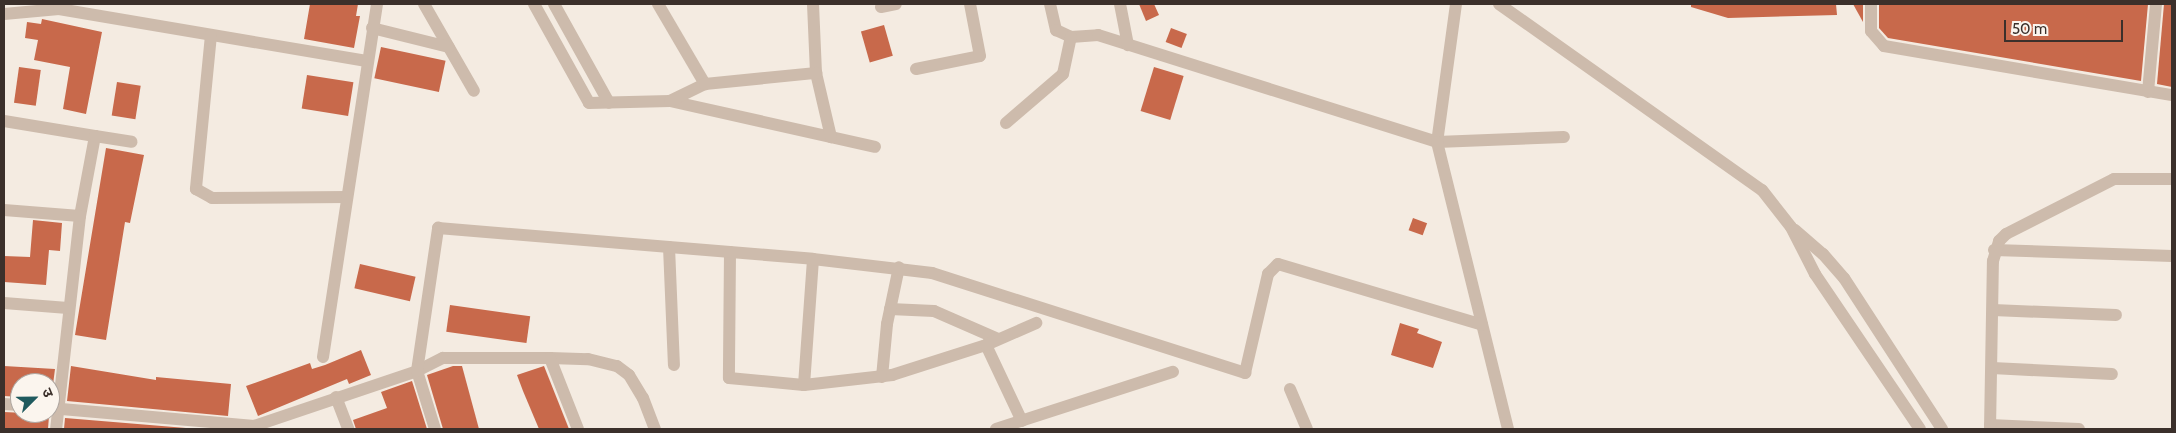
<!DOCTYPE html>
<meta charset="utf-8">
<style>
body{margin:0}
#map{position:relative;width:2176px;height:433px;overflow:hidden;background:#f4ebe1;font-family:Cabin,"Noto Sans Devanagari",sans-serif}
div>[style]{position:absolute}
[style*='--x']{left:calc(var(--x)*1px);top:calc(var(--y)*1px);width:calc(var(--w)*1px);rotate:calc(var(--a)*1deg)}
.building>*{inset:0;background:#c8694b;transform-origin:0 0}
.minor>*{height:12px;margin:-6px;padding:0 6px;transform-origin:6px;border-radius:6px;background:#cdbbac}
span{translate:-50% -50%;white-space:nowrap;text-align:center;line-height:1.15;-webkit-text-stroke:4px #fbf5ee;paint-order:stroke}
.frame{position:absolute;inset:0;border:5px solid #3b302b;pointer-events:none}
.north{position:absolute;left:10px;top:373px;width:50px;height:50px;box-sizing:border-box;background:#fbf5ee;border:1px solid #aea6a0;border-radius:50%;rotate:67deg;font-size:14px;font-weight:700;line-height:20px;text-align:center;color:#3b302b}
.north::after{content:'';display:block;margin:auto;width:18px;height:22px;background:#1f5a5e;clip-path:polygon(50% 0,100% 100%,50% 72%,0 100%)}
.scale{position:absolute;left:2004px;top:20px;width:119px;height:22px;box-sizing:border-box;border:2px solid #3b302b;border-top:0;padding-left:6px;font-size:15px;line-height:18px;white-space:nowrap;color:#3b302b;-webkit-text-stroke:4px #fbf5ee;paint-order:stroke}
</style>
<div id="map">
<div class="building">
<div style="clip-path:polygon(310px 4px,358px 4px,356px 16px,360px 16px,354px 48px,304px 39px)"></div>
<div style="clip-path:polygon(1139px 4px,1154px 4px,1159px 15px,1146px 21px)"></div>
<div style="clip-path:polygon(1691px 4px,1836px 4px,1837px 15px,1728px 18px,1691px 7px)"></div>
<div style="clip-path:polygon(1853px 4px,1863px 4px,1863px 22px)"></div>
<div style="clip-path:polygon(1879px 4px,2148px 4px,2141px 81px,1888px 38px,1879px 28px)"></div>
<div style="clip-path:polygon(2164px 4px,2172px 4px,2172px 87px,2157px 84px)"></div>
<div style="clip-path:polygon(42px 19px,102px 32px,86px 114px,63px 109px,70px 67px,34px 60px,38px 40px,25px 38px,27px 22px,41px 24px)"></div>
<div style="left:884px;top:25px;width:32px;height:24px;rotate:74deg"></div>
<div style="left:1171px;top:28px;width:17px;height:15px;rotate:21deg"></div>
<div style="left:381px;top:47px;width:66px;height:32px;rotate:12deg"></div>
<div style="left:19px;top:67px;width:22px;height:36px;rotate:8deg"></div>
<div style="left:1154px;top:67px;width:31px;height:46px;rotate:17deg"></div>
<div style="left:307px;top:75px;width:47px;height:34px;rotate:9deg"></div>
<div style="left:117px;top:82px;width:24px;height:34px;rotate:9deg"></div>
<div style="clip-path:polygon(106px 148px,144px 155px,130px 223px,125px 222px,106px 340px,75px 335px)"></div>
<div style="left:1413px;top:218px;width:15px;height:13px;rotate:20deg"></div>
<div style="clip-path:polygon(33px 220px,62px 223px,60px 251px,49px 250px,46px 285px,4px 282px,4px 256px,30px 257px)"></div>
<div style="left:360px;top:264px;width:57px;height:25px;rotate:13deg"></div>
<div style="left:450px;top:305px;width:81px;height:27px;rotate:8deg"></div>
<div style="clip-path:polygon(1400px 323px,1419px 329px,1417px 333px,1442px 342px,1433px 368px,1391px 355px)"></div>
<div style="clip-path:polygon(361px 350px,371px 375px,349px 384px,347px 379px,258px 416px,246px 386px,310px 363px,312px 369px,325px 365px)"></div>
<div style="clip-path:polygon(4px 366px,55px 369px,51px 400px,50px 383px,20px 383px,20px 397px,4px 396px)"></div>
<div style="clip-path:polygon(71px 366px,156px 380px,156px 377px,231px 384px,228px 416px,67px 401px)"></div>
<div style="clip-path:polygon(453px 366px,462px 366px,479px 429px,443px 429px,427px 375px)"></div>
<div style="clip-path:polygon(544px 366px,569px 429px,539px 429px,523px 391px,517px 375px)"></div>
<div style="clip-path:polygon(412px 381px,427px 429px,356px 429px,353px 420px,387px 408px,381px 392px)"></div>
<div style="clip-path:polygon(4px 412px,45px 414px,49px 416px,48px 429px,4px 429px)"></div>
<div style="clip-path:polygon(65px 418px,198px 429px,64px 429px)"></div>
</div>
<div class="minor">
<div style="--x:424;--y:4;--w:100;--a:60.1"></div>
<div style="--x:534;--y:4;--w:113;--a:60.9"></div>
<div style="--x:589;--y:103;--w:81;--a:-1.4"></div>
<div style="--x:670;--y:101;--w:210;--a:12.6"></div>
<div style="--x:554;--y:4;--w:113;--a:60.9"></div>
<div style="--x:658;--y:4;--w:93;--a:59.6"></div>
<div style="--x:813;--y:4;--w:69;--a:87.5"></div>
<div style="--x:816;--y:73;--w:66;--a:76.8"></div>
<div style="--x:1050;--y:4;--w:27;--a:77"></div>
<div style="--x:1056;--y:30;--w:17;--a:25"></div>
<div style="--x:1071;--y:37;--w:27;--a:-4"></div>
<div style="--x:1098;--y:35;--w:355;--a:17.5"></div>
<div style="--x:1437;--y:142;--w:127;--a:-2.3"></div>
<div style="--x:1120;--y:4;--w:42;--a:79"></div>
<div style="--x:1456;--y:4;--w:139;--a:97.8"></div>
<div style="--x:1437;--y:142;--w:296;--a:76.1"></div>
<div style="--x:1499;--y:4;--w:322;--a:35.3"></div>
<div style="--x:1762;--y:190;--w:47;--a:51.9"></div>
<div style="--x:1791;--y:227;--w:53;--a:62.9"></div>
<div style="--x:1815;--y:274;--w:187;--a:55.9"></div>
<div style="--x:1871;--y:4;--w:27;--a:90"></div>
<div style="--x:1871;--y:31;--w:20;--a:49"></div>
<div style="--x:1884;--y:46;--w:292;--a:9.7"></div>
<div style="--x:881;--y:7;--w:15;--a:-11"></div>
<div style="--x:4;--y:14;--w:55;--a:-5.2"></div>
<div style="--x:59;--y:9;--w:312;--a:9.6"></div>
<div style="--x:372;--y:28;--w:79;--a:13.9"></div>
<div style="--x:211;--y:35;--w:155;--a:95.6"></div>
<div style="--x:196;--y:189;--w:18;--a:29"></div>
<div style="--x:212;--y:198;--w:135;--a:-0.4"></div>
<div style="--x:916;--y:69;--w:65;--a:-11.5"></div>
<div style="--x:980;--y:56;--w:53;--a:-100.9"></div>
<div style="--x:2148;--y:92;--w:88;--a:-84.8"></div>
<div style="--x:670;--y:101;--w:39;--a:-26"></div>
<div style="--x:705;--y:84;--w:112;--a:-5.7"></div>
<div style="--x:4;--y:121;--w:92;--a:9.4"></div>
<div style="--x:95;--y:136;--w:81;--a:100.6"></div>
<div style="--x:80;--y:216;--w:214;--a:96.4"></div>
<div style="--x:1006;--y:123;--w:75;--a:-40.7"></div>
<div style="--x:1063;--y:74;--w:38;--a:-78"></div>
<div style="--x:95;--y:136;--w:37;--a:9"></div>
<div style="--x:4;--y:210;--w:76;--a:4.5"></div>
<div style="--x:1795;--y:230;--w:37;--a:41"></div>
<div style="--x:1823;--y:254;--w:32;--a:49"></div>
<div style="--x:1844;--y:278;--w:180;--a:57"></div>
<div style="--x:669;--y:247;--w:118;--a:87.6"></div>
<div style="--x:1994;--y:250;--w:178;--a:1.9"></div>
<div style="--x:730;--y:252;--w:126;--a:90.5"></div>
<div style="--x:729;--y:378;--w:75;--a:5.3"></div>
<div style="--x:804;--y:385;--w:126;--a:-85.9"></div>
<div style="--x:4;--y:303;--w:64;--a:4.5"></div>
<div style="--x:890;--y:309;--w:44;--a:2.6"></div>
<div style="--x:934;--y:311;--w:70;--a:23.6"></div>
<div style="--x:1993;--y:310;--w:123;--a:2.3"></div>
<div style="--x:986;--y:345;--w:84;--a:64.7"></div>
<div style="--x:323;--y:357;--w:357;--a:-81.3"></div>
<div style="--x:550;--y:358;--w:38;--a:2"></div>
<div style="--x:588;--y:359;--w:30;--a:14"></div>
<div style="--x:617;--y:366;--w:15;--a:37"></div>
<div style="--x:629;--y:375;--w:27;--a:59"></div>
<div style="--x:643;--y:398;--w:33;--a:69"></div>
<div style="--x:1992;--y:368;--w:120;--a:2.9"></div>
<div style="--x:882;--y:377;--w:53;--a:-84.6"></div>
<div style="--x:887;--y:324;--w:58;--a:-78.1"></div>
<div style="--x:804;--y:385;--w:89;--a:-6.5"></div>
<div style="--x:892;--y:375;--w:99;--a:-17.7"></div>
<div style="--x:986;--y:345;--w:55;--a:-23.7"></div>
<div style="--x:1290;--y:389;--w:43;--a:67"></div>
<div style="--x:336;--y:397;--w:34;--a:69"></div>
<div style="--x:4;--y:404;--w:16;--a:4"></div>
<div style="--x:50;--y:408;--w:205;--a:5"></div>
<div style="--x:254;--y:426;--w:172;--a:-18.6"></div>
<div style="--x:417;--y:371;--w:29;--a:-27"></div>
<div style="--x:443;--y:358;--w:107;--a:0"></div>
<div style="--x:550;--y:358;--w:76;--a:68.5"></div>
<div style="--x:1990;--y:425;--w:89;--a:2.6"></div>
<div style="--x:435;--y:429;--w:61;--a:-107.2"></div>
<div style="--x:417;--y:371;--w:145;--a:-81.6"></div>
<div style="--x:438;--y:228;--w:376;--a:4.7"></div>
<div style="--x:813;--y:259;--w:120;--a:6.7"></div>
<div style="--x:932;--y:273;--w:329;--a:17.7"></div>
<div style="--x:1245;--y:373;--w:102;--a:-76.9"></div>
<div style="--x:1268;--y:274;--w:14;--a:-45"></div>
<div style="--x:1278;--y:264;--w:213;--a:16.6"></div>
<div style="--x:996;--y:429;--w:186;--a:-17.9"></div>
<div style="--x:1990;--y:429;--w:168;--a:-89"></div>
<div style="--x:1993;--y:261;--w:21;--a:-73"></div>
<div style="--x:1999;--y:241;--w:10;--a:-45"></div>
<div style="--x:2006;--y:234;--w:121;--a:-27"></div>
<div style="--x:2114;--y:179;--w:58;--a:0"></div>
</div>
<div class="frame"></div>
<div class="north">उ</div>
<div class="scale">50 m</div>
</div>
